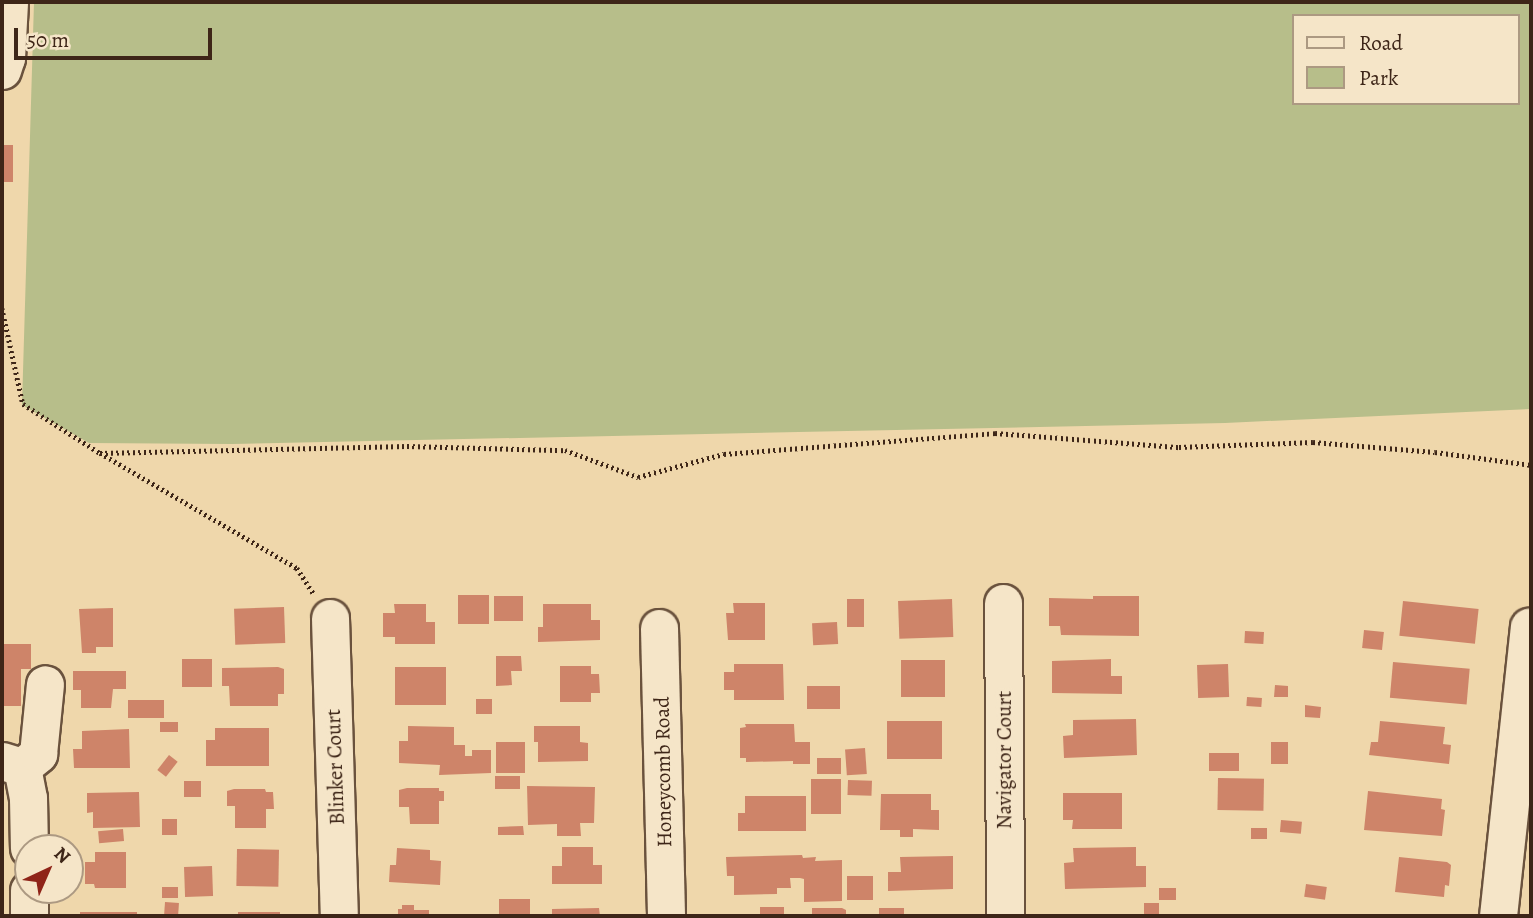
<!DOCTYPE html>
<style>
body{margin:0}
#map{position:relative;width:1533px;height:918px;overflow:hidden;background:#efd7ab;font-family:Alegreya,serif}
div>[style]{position:absolute}
[style*='--x']{left:calc(var(--x)*1px);top:calc(var(--y)*1px);width:calc(var(--w)*1px);rotate:calc(var(--a)*1deg)}
.green>*{inset:0;background:#b7be8a}
.building>*{inset:0;background:#ce8469;transform-origin:0 0}
.path>*{height:4.5px;margin-top:-2.25px;transform-origin:0;background:repeating-linear-gradient(90deg,#3e2618 0 2px,transparent 0 5.5px)}
.roads{filter:drop-shadow(2px 0 #6a523d) drop-shadow(-2px 0 #6a523d) drop-shadow(0 2px #6a523d) drop-shadow(0 -2px #6a523d)}
.minor>*{height:37px;margin:-18.5px;padding:0 18.5px;transform-origin:18.5px;border-radius:18.5px;background:#f5e5c8}
span{translate:-50% -50%;white-space:nowrap;text-align:center;line-height:1.15;-webkit-text-stroke:7px #f5e5c8;paint-order:stroke}
.street-label{font-size:21px;color:#3e2618}
.frame{position:absolute;inset:0;border:4px solid #3e2618;pointer-events:none}
.legend{position:absolute;left:1292px;top:14px;width:228px;height:91px;box-sizing:border-box;background:#f5e5c8;border:2px solid #ac9982;margin:0;padding:9px 12px;list-style:none;font-size:21px;color:#3e2618}
.legend li{display:flex;align-items:center;gap:14px;height:35px}
.legend b{width:35px;border:2px solid #ac9982}
.north{position:absolute;left:14px;top:834px;width:70px;height:70px;box-sizing:border-box;background:#f5e5c8;border:2px solid #ac9982;border-radius:50%;rotate:44deg;font-size:19px;font-weight:700;line-height:28px;text-align:center;color:#3e2618}
.north::after{content:'';display:block;margin:auto;width:24px;height:32px;background:#8f2418;clip-path:polygon(50% 0,100% 100%,50% 72%,0 100%)}
.scale{position:absolute;left:14px;top:28px;width:198px;height:32px;box-sizing:border-box;border:4px solid #3e2618;border-top:0;padding-left:9px;font-size:21px;line-height:24px;white-space:nowrap;color:#3e2618;-webkit-text-stroke:5px #f5e5c8;paint-order:stroke}
</style>
<div id="map">
<div class="green">
<div style="clip-path:polygon(evenodd,34px 2px,1531px 2px,1531px 409px,1225px 423px,232px 444px,89px 443px,22px 405px,34px 2px,1293px 16px,1517px 16px,1517px 103px,1293px 103px,1293px 16px)"></div>
</div>
<div class="building">
<div style="left:2px;top:145px;width:11px;height:37px"></div>
<div style="left:458px;top:595px;width:31px;height:29px"></div>
<div style="left:523px;top:596px;width:25px;height:29px;rotate:90deg"></div>
<div style="clip-path:polygon(1093px 596px,1139px 596px,1139px 636px,1061px 635px,1060px 626px,1049px 626px,1049px 598px,1093px 599px)"></div>
<div style="left:847px;top:599px;width:17px;height:28px"></div>
<div style="left:952px;top:599px;width:38px;height:54px;rotate:88deg"></div>
<div style="left:1403px;top:601px;width:76px;height:35px;rotate:6deg"></div>
<div style="clip-path:polygon(733px 603px,765px 603px,765px 640px,728px 640px,726px 613px,734px 613px)"></div>
<div style="clip-path:polygon(394px 604px,426px 604px,426px 622px,435px 622px,435px 644px,395px 644px,395px 637px,383px 637px,383px 613px,395px 613px)"></div>
<div style="clip-path:polygon(543px 604px,591px 604px,591px 620px,600px 620px,600px 640px,538px 642px,538px 627px,543px 627px)"></div>
<div style="left:284px;top:607px;width:36px;height:50px;rotate:88deg"></div>
<div style="clip-path:polygon(113px 608px,113px 647px,96px 647px,96px 653px,82px 653px,79px 609px)"></div>
<div style="left:837px;top:622px;width:22px;height:25px;rotate:87deg"></div>
<div style="left:1364px;top:630px;width:20px;height:18px;rotate:6deg"></div>
<div style="left:1245px;top:631px;width:19px;height:12px;rotate:3deg"></div>
<div style="clip-path:polygon(2px 644px,31px 644px,31px 669px,21px 669px,21px 706px,2px 706px)"></div>
<div style="clip-path:polygon(496px 656px,521px 656px,522px 671px,511px 671px,512px 685px,496px 686px)"></div>
<div style="left:182px;top:659px;width:30px;height:28px"></div>
<div style="clip-path:polygon(1111px 659px,1111px 676px,1122px 676px,1122px 694px,1052px 693px,1052px 661px)"></div>
<div style="left:945px;top:660px;width:37px;height:44px;rotate:90deg"></div>
<div style="left:1393px;top:662px;width:77px;height:36px;rotate:5deg"></div>
<div style="clip-path:polygon(734px 664px,783px 664px,784px 700px,734px 700px,734px 690px,724px 690px,724px 672px,734px 672px)"></div>
<div style="left:1228px;top:664px;width:33px;height:31px;rotate:88deg"></div>
<div style="clip-path:polygon(560px 666px,591px 666px,591px 674px,599px 674px,600px 693px,591px 693px,591px 702px,560px 702px)"></div>
<div style="clip-path:polygon(278px 667px,284px 669px,284px 694px,278px 694px,278px 706px,230px 706px,229px 686px,222px 686px,222px 668px)"></div>
<div style="left:395px;top:667px;width:51px;height:38px"></div>
<div style="clip-path:polygon(73px 671px,126px 671px,126px 689px,113px 689px,111px 708px,81px 708px,81px 690px,73px 690px)"></div>
<div style="clip-path:polygon(1275px 685px,1288px 686px,1288px 697px,1274px 697px)"></div>
<div style="left:807px;top:686px;width:33px;height:23px"></div>
<div style="left:1247px;top:697px;width:15px;height:9px;rotate:4deg"></div>
<div style="left:476px;top:699px;width:16px;height:15px"></div>
<div style="left:128px;top:700px;width:36px;height:18px"></div>
<div style="clip-path:polygon(1305px 705px,1321px 707px,1320px 718px,1305px 717px)"></div>
<div style="clip-path:polygon(1136px 719px,1137px 755px,1064px 758px,1063px 736px,1073px 735px,1073px 720px)"></div>
<div style="left:887px;top:721px;width:55px;height:38px"></div>
<div style="clip-path:polygon(1380px 721px,1445px 727px,1443px 744px,1451px 745px,1449px 764px,1369px 755px,1371px 742px,1378px 742px)"></div>
<div style="left:178px;top:722px;width:10px;height:18px;rotate:90deg"></div>
<div style="clip-path:polygon(745px 724px,794px 724px,795px 742px,810px 742px,810px 764px,793px 764px,793px 761px,746px 762px,746px 758px,740px 758px,740px 728px,746px 727px)"></div>
<div style="clip-path:polygon(408px 726px,454px 727px,454px 745px,465px 745px,465px 756px,472px 756px,472px 750px,491px 750px,491px 773px,439px 775px,440px 765px,399px 763px,399px 741px,408px 741px)"></div>
<div style="clip-path:polygon(534px 726px,580px 726px,580px 742px,588px 743px,588px 761px,538px 762px,538px 742px,534px 742px)"></div>
<div style="clip-path:polygon(215px 728px,269px 728px,269px 766px,206px 766px,206px 740px,215px 740px)"></div>
<div style="clip-path:polygon(129px 729px,130px 768px,74px 768px,73px 749px,82px 749px,82px 731px)"></div>
<div style="left:496px;top:742px;width:29px;height:31px"></div>
<div style="left:1271px;top:742px;width:17px;height:22px"></div>
<div style="left:865px;top:748px;width:26px;height:20px;rotate:86deg"></div>
<div style="left:1209px;top:753px;width:30px;height:18px"></div>
<div style="left:169px;top:755px;width:11px;height:19px;rotate:38deg"></div>
<div style="left:817px;top:758px;width:24px;height:16px"></div>
<div style="left:520px;top:776px;width:13px;height:25px;rotate:90deg"></div>
<div style="left:1218px;top:778px;width:46px;height:32px;rotate:1deg"></div>
<div style="left:811px;top:779px;width:30px;height:35px"></div>
<div style="left:848px;top:780px;width:24px;height:15px;rotate:2deg"></div>
<div style="left:184px;top:781px;width:17px;height:16px"></div>
<div style="clip-path:polygon(527px 786px,595px 787px,594px 823px,580px 823px,581px 836px,557px 836px,557px 824px,528px 825px)"></div>
<div style="clip-path:polygon(407px 788px,439px 788px,439px 791px,444px 791px,444px 801px,439px 801px,439px 824px,410px 824px,409px 807px,399px 807px,399px 790px)"></div>
<div style="clip-path:polygon(234px 789px,265px 789px,266px 792px,273px 792px,274px 809px,266px 809px,266px 828px,235px 828px,235px 806px,227px 806px,227px 791px)"></div>
<div style="clip-path:polygon(1368px 791px,1442px 799px,1441px 809px,1445px 810px,1442px 836px,1364px 830px)"></div>
<div style="clip-path:polygon(139px 792px,140px 827px,93px 828px,93px 812px,87px 813px,87px 793px)"></div>
<div style="clip-path:polygon(1063px 793px,1122px 793px,1122px 829px,1072px 829px,1073px 820px,1063px 820px)"></div>
<div style="clip-path:polygon(881px 794px,931px 794px,931px 810px,939px 810px,939px 830px,913px 829px,913px 837px,900px 837px,900px 830px,880px 830px)"></div>
<div style="clip-path:polygon(745px 796px,806px 796px,806px 831px,738px 831px,738px 813px,745px 813px)"></div>
<div style="left:177px;top:819px;width:16px;height:15px;rotate:90deg"></div>
<div style="left:1281px;top:820px;width:21px;height:12px;rotate:5deg"></div>
<div style="clip-path:polygon(523px 826px,524px 835px,498px 835px,498px 827px)"></div>
<div style="left:1251px;top:828px;width:16px;height:11px"></div>
<div style="left:123px;top:829px;width:12px;height:25px;rotate:85deg"></div>
<div style="clip-path:polygon(562px 847px,593px 847px,593px 865px,602px 865px,602px 884px,552px 884px,552px 866px,562px 866px)"></div>
<div style="clip-path:polygon(1136px 847px,1136px 866px,1146px 866px,1146px 887px,1065px 889px,1064px 863px,1074px 862px,1073px 848px)"></div>
<div style="clip-path:polygon(397px 848px,430px 850px,430px 860px,441px 861px,440px 885px,389px 882px,390px 865px,396px 865px)"></div>
<div style="left:237px;top:849px;width:42px;height:37px;rotate:1deg"></div>
<div style="clip-path:polygon(95px 852px,126px 852px,126px 888px,95px 888px,94px 884px,85px 884px,85px 862px,95px 862px)"></div>
<div style="clip-path:polygon(802px 855px,803px 858px,816px 857px,815px 861px,842px 860px,842px 901px,804px 902px,804px 879px,800px 878px,790px 878px,791px 888px,777px 888px,777px 894px,734px 895px,734px 876px,727px 876px,726px 857px)"></div>
<div style="clip-path:polygon(953px 856px,953px 889px,888px 891px,888px 872px,901px 872px,900px 857px)"></div>
<div style="clip-path:polygon(1399px 857px,1447px 862px,1451px 865px,1449px 886px,1445px 885px,1444px 897px,1395px 892px)"></div>
<div style="left:212px;top:866px;width:30px;height:28px;rotate:88deg"></div>
<div style="left:847px;top:876px;width:26px;height:24px"></div>
<div style="left:1306px;top:884px;width:21px;height:13px;rotate:8deg"></div>
<div style="left:162px;top:887px;width:16px;height:11px"></div>
<div style="left:1159px;top:888px;width:17px;height:12px"></div>
<div style="left:530px;top:899px;width:17px;height:31px;rotate:90deg"></div>
<div style="left:165px;top:902px;width:14px;height:14px;rotate:4deg"></div>
<div style="left:1144px;top:903px;width:15px;height:13px"></div>
<div style="clip-path:polygon(402px 905px,414px 905px,414px 910px,429px 910px,429px 916px,398px 916px,398px 909px,402px 909px)"></div>
<div style="left:760px;top:907px;width:24px;height:9px"></div>
<div style="clip-path:polygon(599px 908px,600px 916px,552px 916px,552px 909px)"></div>
<div style="clip-path:polygon(812px 908px,842px 908px,846px 910px,846px 916px,812px 916px)"></div>
<div style="left:904px;top:908px;width:8px;height:25px;rotate:90deg"></div>
<div style="left:80px;top:912px;width:57px;height:4px"></div>
<div style="left:238px;top:912px;width:42px;height:4px"></div>
</div>
<div class="path">
<div style="--x:2;--y:308;--w:98;--a:77.7"></div>
<div style="--x:23;--y:404;--w:91;--a:32.5"></div>
<div style="--x:100;--y:453;--w:228;--a:30.3"></div>
<div style="--x:297;--y:568;--w:30;--a:57"></div>
<div style="--x:100;--y:453;--w:307;--a:-1.3"></div>
<div style="--x:407;--y:446;--w:158;--a:1.5"></div>
<div style="--x:565;--y:450;--w:78;--a:20.3"></div>
<div style="--x:638;--y:477;--w:89;--a:-15"></div>
<div style="--x:724;--y:454;--w:272;--a:-4.4"></div>
<div style="--x:995;--y:433;--w:185;--a:4.4"></div>
<div style="--x:1179;--y:447;--w:134;--a:-2.1"></div>
<div style="--x:1313;--y:442;--w:122;--a:4.7"></div>
<div style="--x:1435;--y:452;--w:97;--a:7.7"></div>
</div>
<div class="roads">
<div class="minor">
<div style="--x:2;--y:70;--w:13;--a:-72"></div>
<div style="--x:6;--y:58;--w:56;--a:-86.9"></div>
<div style="--x:1003;--y:603;--w:313;--a:89.6"></div>
<div style="--x:330;--y:618;--w:298;--a:88.3"></div>
<div style="--x:659;--y:628;--w:288;--a:88.6"></div>
<div style="--x:2;--y:761;--w:21;--a:17"></div>
<div style="--x:22;--y:767;--w:32;--a:79"></div>
<div style="--x:28;--y:798;--w:50;--a:88.9"></div>
<div style="--x:22;--y:767;--w:21;--a:-39"></div>
<div style="--x:38;--y:754;--w:70;--a:-84.3"></div>
<div style="--x:29;--y:890;--w:26;--a:90"></div>
<div style="--x:1498;--y:916;--w:291;--a:-83.9"></div>
</div>
</div>
<div class="street-label">
<span style="left:1004px;top:760px;rotate:-90deg">Navigator Court</span>
<span style="left:335px;top:767px;rotate:-92deg">Blinker Court</span>
<span style="left:663px;top:772px;rotate:-91deg">Honeycomb Road</span>
</div>
<div class="frame"></div>
<ul class="legend">
<li><b style="height:9px;background:#f5e5c8"></b>Road</li>
<li><b style="height:19px;background:#b7be8a"></b>Park</li>
</ul>
<div class="north">N</div>
<div class="scale">50 m</div>
</div>
